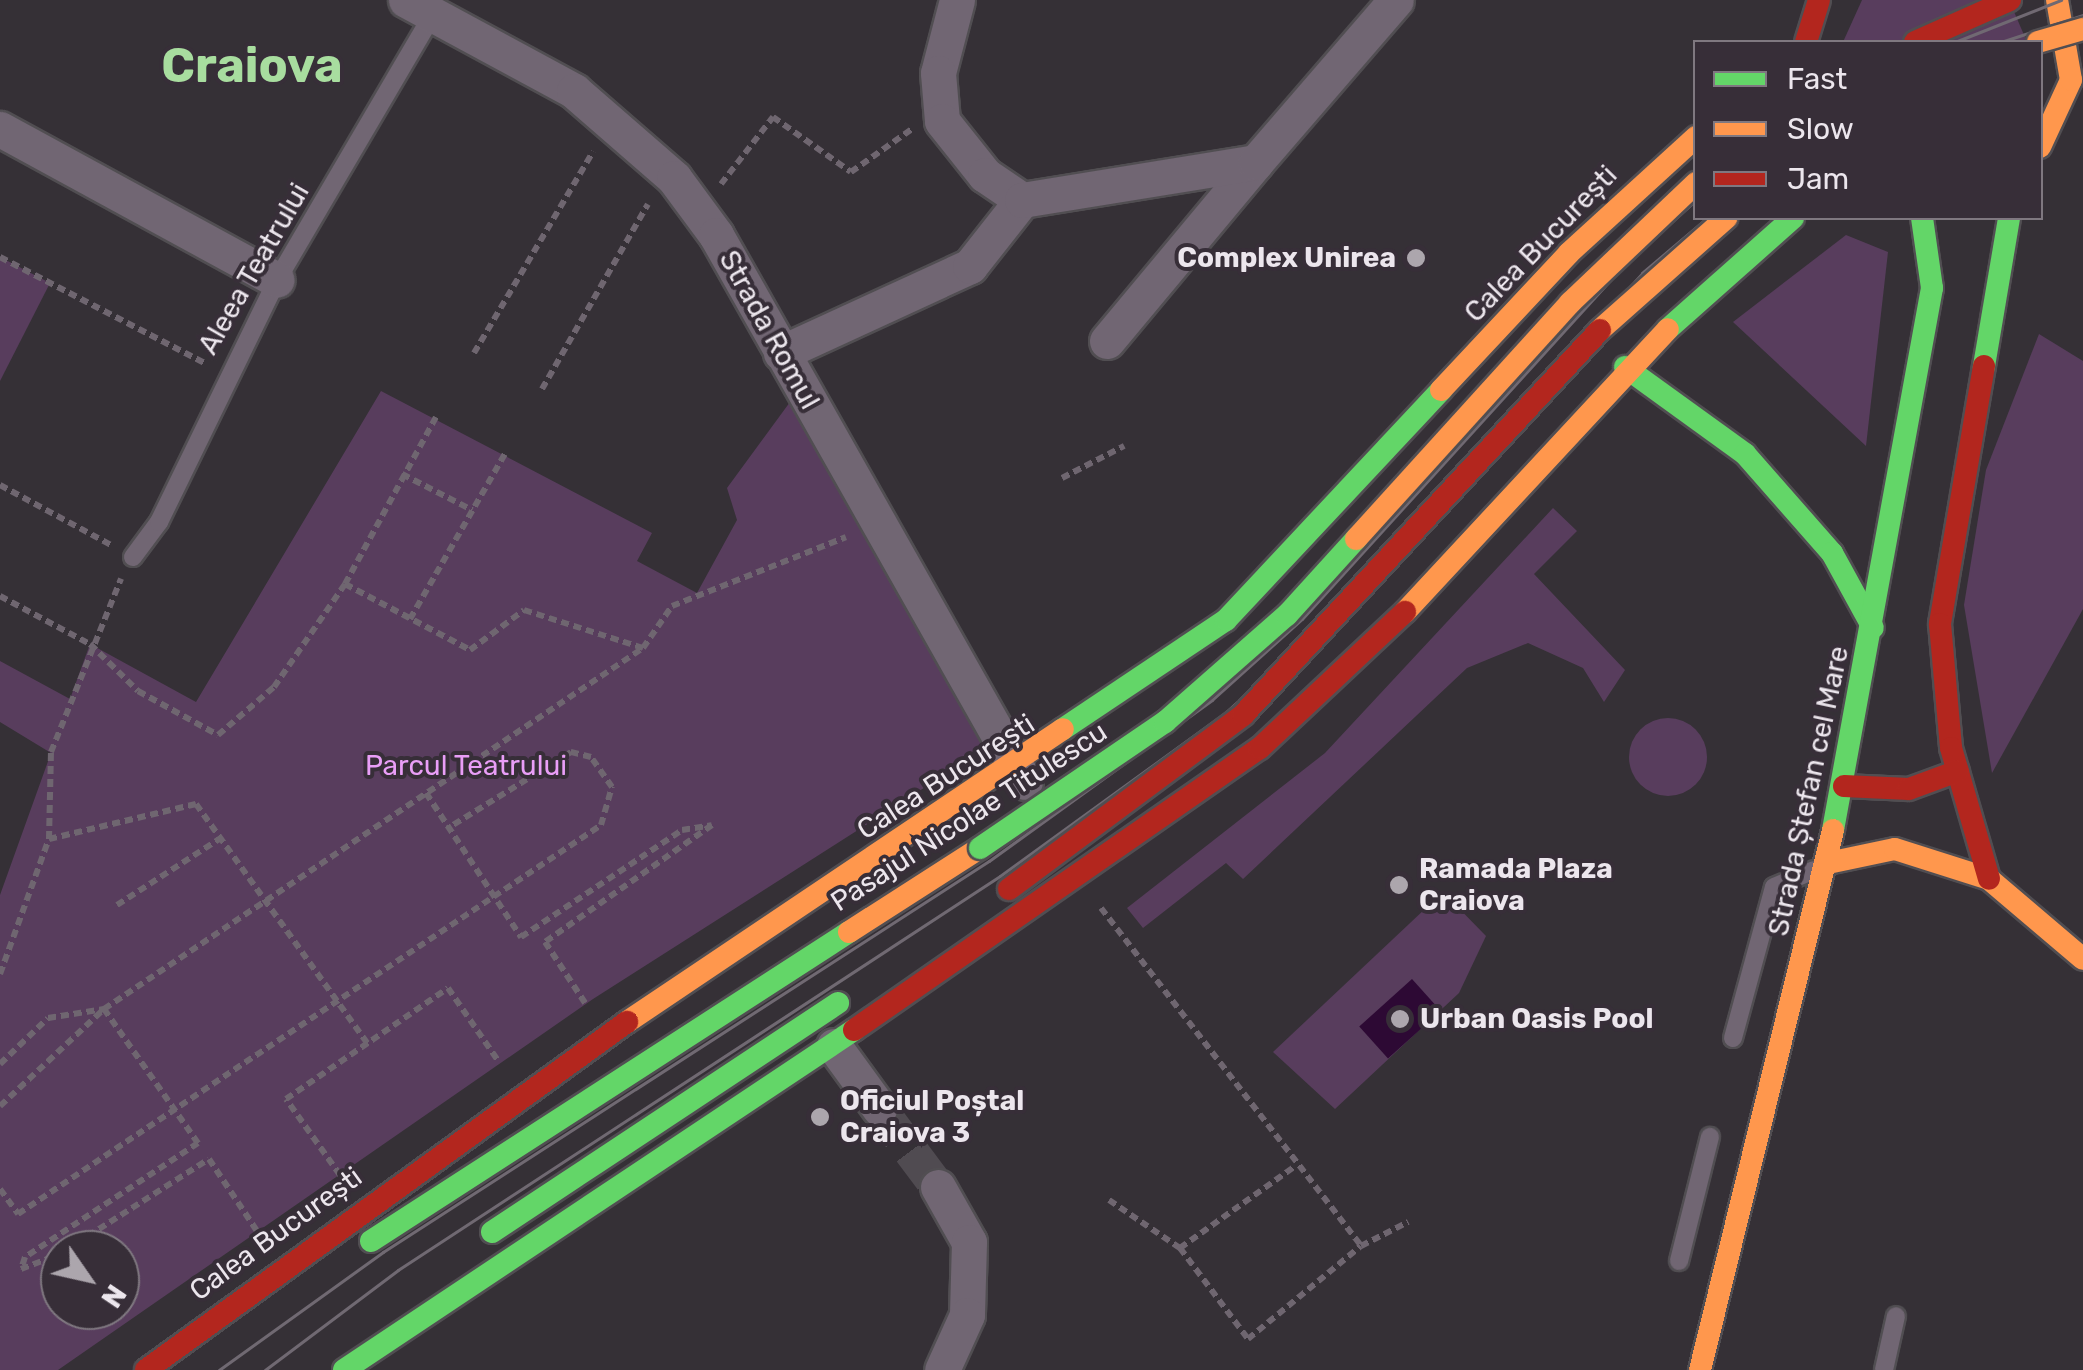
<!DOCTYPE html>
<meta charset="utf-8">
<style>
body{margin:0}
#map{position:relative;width:2083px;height:1370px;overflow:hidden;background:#353036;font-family:Rubik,sans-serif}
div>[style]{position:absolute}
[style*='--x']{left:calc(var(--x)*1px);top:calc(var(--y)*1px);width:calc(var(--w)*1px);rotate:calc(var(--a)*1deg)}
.green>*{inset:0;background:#583d5d}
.round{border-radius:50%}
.water>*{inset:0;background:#2d0934;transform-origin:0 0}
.street-tunnel>*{height:35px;margin-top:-17.5px;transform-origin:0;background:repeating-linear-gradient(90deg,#504b51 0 35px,transparent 0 53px)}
.path>*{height:6px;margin-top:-3px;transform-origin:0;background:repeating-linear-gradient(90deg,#6f6670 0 8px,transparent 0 13px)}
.roads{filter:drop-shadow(2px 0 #514e52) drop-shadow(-2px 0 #514e52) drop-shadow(0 2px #514e52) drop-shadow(0 -2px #514e52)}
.lane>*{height:18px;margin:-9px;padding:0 9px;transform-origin:9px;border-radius:9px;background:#716673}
.street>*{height:35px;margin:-17.5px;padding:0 17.5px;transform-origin:17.5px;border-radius:17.5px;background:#716673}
.fast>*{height:22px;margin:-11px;padding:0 11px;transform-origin:11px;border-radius:11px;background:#63d668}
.slow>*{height:22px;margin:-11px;padding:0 11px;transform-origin:11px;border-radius:11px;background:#ff974d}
.jam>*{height:22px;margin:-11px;padding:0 11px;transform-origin:11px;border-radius:11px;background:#b3261e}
.tram>*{height:2.5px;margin:-1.25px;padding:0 1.25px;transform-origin:1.25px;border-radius:1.25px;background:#706972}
.bridges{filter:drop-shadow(2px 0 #514e52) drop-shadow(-2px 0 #514e52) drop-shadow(0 2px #514e52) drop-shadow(0 -2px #514e52)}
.fast-bridge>*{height:22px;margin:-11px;padding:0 11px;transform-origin:11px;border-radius:11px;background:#63d668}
.slow-bridge>*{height:22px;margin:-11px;padding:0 11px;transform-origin:11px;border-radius:11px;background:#ff974d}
.jam-bridge>*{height:22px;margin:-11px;padding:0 11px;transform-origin:11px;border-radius:11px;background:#b3261e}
.dots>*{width:28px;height:28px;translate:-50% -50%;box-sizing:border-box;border:5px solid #372e38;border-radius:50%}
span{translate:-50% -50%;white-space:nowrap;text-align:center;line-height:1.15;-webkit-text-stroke:8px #372e38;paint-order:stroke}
.street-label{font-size:28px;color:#ece6ed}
.poi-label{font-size:28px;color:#ece6ed;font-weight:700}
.right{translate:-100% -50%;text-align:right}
.left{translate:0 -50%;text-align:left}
.park-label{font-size:28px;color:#e99ef7}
.town-label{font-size:48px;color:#a8dd9f;font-weight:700}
.legend{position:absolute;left:1693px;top:40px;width:350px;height:180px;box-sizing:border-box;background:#372e38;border:2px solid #7f7880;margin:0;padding:12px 18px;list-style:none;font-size:30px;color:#ece6ed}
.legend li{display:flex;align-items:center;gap:20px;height:50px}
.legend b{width:50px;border:2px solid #7f7880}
.north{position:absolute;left:40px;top:1230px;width:100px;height:100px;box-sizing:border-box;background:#372e38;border:2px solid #7f7880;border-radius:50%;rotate:124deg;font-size:28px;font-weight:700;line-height:40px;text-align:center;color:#ece6ed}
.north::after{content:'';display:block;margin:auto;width:35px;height:45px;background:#aca6ad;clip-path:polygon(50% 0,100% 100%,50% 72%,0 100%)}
</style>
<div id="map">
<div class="green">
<div style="clip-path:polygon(1862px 0,2009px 0,2027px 42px,1843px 42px)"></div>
<div style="clip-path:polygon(1846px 235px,1888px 252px,1866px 446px,1733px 322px)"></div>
<div style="clip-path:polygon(0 257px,50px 283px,0 381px)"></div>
<div style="clip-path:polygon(2039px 334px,2083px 361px,2083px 609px,1992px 773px,1964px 605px,1986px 470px)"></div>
<div style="clip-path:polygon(evenodd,801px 387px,996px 742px,593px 999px,58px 1370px,0 1370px,0 895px,51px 753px,0 722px,0 661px,70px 699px,90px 644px,196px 702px,381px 391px,652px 533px,637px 561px,697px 593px,737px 520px,727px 488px,801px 387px,60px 1250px,120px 1250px,120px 1310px,60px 1310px,60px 1250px)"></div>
<div style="clip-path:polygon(1553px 508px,1577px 531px,1534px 574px,1625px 670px,1604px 702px,1583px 668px,1528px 643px,1467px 668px,1243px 879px,1226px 863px,1143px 928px,1127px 908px,1325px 753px)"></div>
<div class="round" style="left:1629px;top:718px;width:78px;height:78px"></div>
<div style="clip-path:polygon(1443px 892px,1486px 936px,1459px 993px,1335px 1109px,1273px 1052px)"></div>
</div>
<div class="water">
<div style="left:1412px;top:979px;width:43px;height:71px;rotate:48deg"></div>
</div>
<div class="street-tunnel">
<div style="--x:879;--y:1108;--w:99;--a:53.2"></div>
</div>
<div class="path">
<div style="--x:721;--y:184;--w:85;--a:-52.2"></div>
<div style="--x:773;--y:117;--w:95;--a:35.2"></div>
<div style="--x:851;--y:172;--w:75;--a:-35.2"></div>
<div style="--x:0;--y:257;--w:232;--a:27.4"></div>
<div style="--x:474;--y:353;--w:234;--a:-59.4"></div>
<div style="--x:542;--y:389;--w:213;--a:-60.2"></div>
<div style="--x:402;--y:474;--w:79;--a:27.2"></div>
<div style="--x:1062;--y:478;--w:70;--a:-27.3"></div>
<div style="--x:0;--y:485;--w:128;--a:28.4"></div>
<div style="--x:345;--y:584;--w:190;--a:-61.4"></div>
<div style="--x:0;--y:596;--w:102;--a:28.1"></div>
<div style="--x:90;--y:644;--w:67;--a:44.4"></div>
<div style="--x:138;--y:691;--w:91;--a:28.8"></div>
<div style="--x:218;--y:735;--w:74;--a:-40.6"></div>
<div style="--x:274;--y:687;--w:125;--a:-55.4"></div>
<div style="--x:345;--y:584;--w:141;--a:27.8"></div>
<div style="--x:470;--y:650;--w:67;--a:-36.5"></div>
<div style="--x:524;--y:610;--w:125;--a:17.7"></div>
<div style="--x:410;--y:619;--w:190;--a:-60.1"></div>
<div style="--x:426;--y:793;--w:173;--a:56.6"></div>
<div style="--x:521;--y:937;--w:193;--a:-33.6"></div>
<div style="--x:682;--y:830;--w:30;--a:-9"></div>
<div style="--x:712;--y:825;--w:204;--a:145"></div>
<div style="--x:545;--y:942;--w:73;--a:56.7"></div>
<div style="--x:49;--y:839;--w:151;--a:-13.4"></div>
<div style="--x:196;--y:804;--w:295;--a:54.4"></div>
<div style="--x:117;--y:905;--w:124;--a:-32.8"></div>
<div style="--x:1101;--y:908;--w:426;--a:52.4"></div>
<div style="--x:0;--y:974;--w:144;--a:-70.1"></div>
<div style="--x:49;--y:839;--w:87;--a:-88.7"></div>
<div style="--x:51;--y:752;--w:187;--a:-68"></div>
<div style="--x:0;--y:1064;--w:66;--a:-43.8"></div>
<div style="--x:48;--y:1018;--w:57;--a:-9.1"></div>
<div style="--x:104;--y:1009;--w:164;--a:55"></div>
<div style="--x:198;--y:1143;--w:207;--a:146.6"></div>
<div style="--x:25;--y:1257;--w:13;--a:108"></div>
<div style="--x:21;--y:1269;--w:42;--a:-21"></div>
<div style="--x:0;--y:1106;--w:142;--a:-43"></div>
<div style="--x:104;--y:1009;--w:649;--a:-33.81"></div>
<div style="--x:643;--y:648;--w:51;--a:-55.4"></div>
<div style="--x:672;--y:606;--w:187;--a:-21.6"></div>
<div style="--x:340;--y:1175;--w:93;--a:-125.4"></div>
<div style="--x:286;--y:1099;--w:196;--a:-34.4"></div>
<div style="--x:448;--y:988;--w:90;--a:55.4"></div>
<div style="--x:0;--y:1189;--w:31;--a:54"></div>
<div style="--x:18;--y:1214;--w:701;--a:-33.71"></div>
<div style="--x:601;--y:825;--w:40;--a:-74"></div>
<div style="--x:612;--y:787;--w:37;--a:-125"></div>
<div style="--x:591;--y:757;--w:21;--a:-166"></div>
<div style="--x:571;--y:752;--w:145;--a:148.3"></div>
<div style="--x:1109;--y:1200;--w:86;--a:34.1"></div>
<div style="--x:1180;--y:1248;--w:114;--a:53.2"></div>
<div style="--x:1248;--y:1339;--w:146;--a:-39.5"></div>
<div style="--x:1361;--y:1246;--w:53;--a:-27.1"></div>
<div style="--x:1180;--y:1248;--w:140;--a:-35.4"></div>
<div style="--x:66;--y:1250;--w:169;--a:-32.5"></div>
<div style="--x:209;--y:1159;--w:90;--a:56.3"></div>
</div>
<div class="roads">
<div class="lane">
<div style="--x:133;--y:557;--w:44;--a:-53.4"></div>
<div style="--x:159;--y:522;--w:269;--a:-64"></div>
<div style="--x:277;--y:280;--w:308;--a:-59.6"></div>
<div style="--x:1733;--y:1038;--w:156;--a:-74.8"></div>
<div style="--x:1774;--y:887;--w:43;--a:-23"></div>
<div style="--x:1679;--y:1261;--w:128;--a:-76"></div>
<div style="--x:1884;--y:1370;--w:55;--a:-77.5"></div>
</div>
<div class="street">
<div style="--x:406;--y:0;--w:191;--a:28.4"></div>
<div style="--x:574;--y:91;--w:133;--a:41"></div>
<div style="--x:674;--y:178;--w:71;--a:53.6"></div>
<div style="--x:716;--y:235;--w:628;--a:60.54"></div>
<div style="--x:957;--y:0;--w:75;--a:104.6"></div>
<div style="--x:938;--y:73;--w:48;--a:85.2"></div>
<div style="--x:942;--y:121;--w:69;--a:51.5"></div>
<div style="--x:985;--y:175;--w:45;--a:34"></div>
<div style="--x:0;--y:129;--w:315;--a:28.6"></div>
<div style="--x:1107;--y:341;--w:233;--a:-50.2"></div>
<div style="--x:781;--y:353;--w:208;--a:-24.7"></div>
<div style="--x:970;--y:266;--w:84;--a:-51.8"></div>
<div style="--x:1022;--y:200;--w:237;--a:-9.2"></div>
<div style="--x:1256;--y:162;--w:214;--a:-49.2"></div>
<div style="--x:834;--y:1046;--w:77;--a:54"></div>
<div style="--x:938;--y:1187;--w:63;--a:60.6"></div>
<div style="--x:969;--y:1242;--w:73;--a:91.6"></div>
<div style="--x:967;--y:1315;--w:60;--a:114.4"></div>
</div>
<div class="fast">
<div style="--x:1668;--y:329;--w:167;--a:-41.6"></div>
<div style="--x:1984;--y:366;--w:150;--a:-80.4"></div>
<div style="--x:1625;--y:367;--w:148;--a:35.9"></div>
<div style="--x:1745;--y:454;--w:132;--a:48.7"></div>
<div style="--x:1832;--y:553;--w:85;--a:61.3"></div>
<div style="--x:1063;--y:729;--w:196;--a:-33.8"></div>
<div style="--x:1226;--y:620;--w:315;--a:-46.9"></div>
<div style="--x:1833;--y:830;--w:551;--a:-79.65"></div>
<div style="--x:1932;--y:288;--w:71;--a:-98.1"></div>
<div style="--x:492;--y:1232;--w:415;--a:-33.5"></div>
<div style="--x:371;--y:1241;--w:569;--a:-32.88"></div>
<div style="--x:344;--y:1370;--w:613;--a:-33.69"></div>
</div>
<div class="slow">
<div style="--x:2040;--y:147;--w:74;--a:-65.2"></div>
<div style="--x:2071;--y:80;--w:81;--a:-99.9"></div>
<div style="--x:1441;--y:390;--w:187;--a:-46.9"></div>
<div style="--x:1569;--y:253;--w:172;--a:-42.4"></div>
<div style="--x:1405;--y:612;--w:386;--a:-47.1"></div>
<div style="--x:1828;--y:863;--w:68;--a:-11.8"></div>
<div style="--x:1895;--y:849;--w:99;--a:17.7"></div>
<div style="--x:1989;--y:879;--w:123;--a:40.4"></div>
<div style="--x:849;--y:932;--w:156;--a:-32.7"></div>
<div style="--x:627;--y:1022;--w:525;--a:-33.9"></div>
<div style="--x:1700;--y:1370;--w:556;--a:-76.16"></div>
</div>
<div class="jam">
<div style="--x:1806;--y:42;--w:44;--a:-72.8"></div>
<div style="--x:1915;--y:42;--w:104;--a:-23.9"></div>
<div style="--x:1984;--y:366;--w:262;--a:99.7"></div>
<div style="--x:1940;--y:624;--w:124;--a:84.9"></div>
<div style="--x:1951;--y:748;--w:136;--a:73.8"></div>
<div style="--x:1844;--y:786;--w:65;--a:2.6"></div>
<div style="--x:1909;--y:789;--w:52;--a:-20.2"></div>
<div style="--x:854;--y:1030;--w:494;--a:-34.8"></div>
<div style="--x:1260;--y:748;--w:199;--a:-43.2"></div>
<div style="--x:146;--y:1370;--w:594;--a:-35.89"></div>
</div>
</div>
<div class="tram">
<div style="--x:1955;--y:42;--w:114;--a:-21.6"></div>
<div style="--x:2001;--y:42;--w:86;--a:-18.2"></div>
<div style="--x:219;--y:1370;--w:202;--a:-35.7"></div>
<div style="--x:383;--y:1252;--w:721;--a:-32.83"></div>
<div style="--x:989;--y:861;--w:275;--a:-35.8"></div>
<div style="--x:1212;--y:700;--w:121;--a:-42"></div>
<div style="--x:1302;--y:619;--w:479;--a:-47.7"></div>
<div style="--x:1624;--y:265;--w:97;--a:-42.1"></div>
<div style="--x:265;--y:1370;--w:166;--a:-36.9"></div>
<div style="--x:398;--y:1270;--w:719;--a:-33.2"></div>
<div style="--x:1000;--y:876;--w:276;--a:-35.9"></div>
<div style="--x:1224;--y:714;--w:117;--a:-41.9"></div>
<div style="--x:1311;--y:636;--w:491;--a:-47.6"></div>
<div style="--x:1642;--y:273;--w:85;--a:-40.2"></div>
</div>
<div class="bridges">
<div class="fast-bridge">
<div style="--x:980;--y:848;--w:224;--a:-34.3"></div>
<div style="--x:1165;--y:722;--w:162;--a:-41.3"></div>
<div style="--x:1287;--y:615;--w:103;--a:-47.8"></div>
</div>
<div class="slow-bridge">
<div style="--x:2038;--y:42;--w:47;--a:-16.1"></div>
<div style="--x:1600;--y:330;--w:169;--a:-41.6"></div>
<div style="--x:1356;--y:539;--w:319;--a:-47.8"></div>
<div style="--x:1570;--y:303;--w:174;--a:-43.6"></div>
</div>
<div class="jam-bridge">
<div style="--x:1009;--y:889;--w:292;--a:-36.6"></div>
<div style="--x:1243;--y:715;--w:525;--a:-47.16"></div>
</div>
</div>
<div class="dots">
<div style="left:1416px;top:258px;background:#aca6ad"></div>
<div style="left:1399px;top:885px;background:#aca6ad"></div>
<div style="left:1400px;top:1019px;background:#aca6ad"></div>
<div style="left:820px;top:1117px;background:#aca6ad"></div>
</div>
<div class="street-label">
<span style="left:1541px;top:244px;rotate:-46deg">Calea București</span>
<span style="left:254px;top:269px;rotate:-60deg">Aleea Teatrului</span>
<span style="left:769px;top:330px;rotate:61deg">Strada Romul</span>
<span style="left:946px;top:777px;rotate:-33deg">Calea București</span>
<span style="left:1809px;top:791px;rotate:-78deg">Strada Ștefan cel Mare</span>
<span style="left:969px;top:817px;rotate:-33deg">Pasajul Nicolae Titulescu</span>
<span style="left:276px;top:1234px;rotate:-36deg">Calea București</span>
</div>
<div class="poi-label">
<span class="right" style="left:1396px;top:258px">Complex Unirea</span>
<span class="left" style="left:1419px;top:885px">Ramada Plaza<br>Craiova</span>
<span class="left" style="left:1420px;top:1019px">Urban Oasis Pool</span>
<span class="left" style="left:840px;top:1117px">Oficiul Poștal<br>Craiova 3</span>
</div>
<div class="park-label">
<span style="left:466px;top:766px">Parcul Teatrului</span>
</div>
<div class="town-label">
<span style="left:252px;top:66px">Craiova</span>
</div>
<ul class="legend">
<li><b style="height:12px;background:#63d668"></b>Fast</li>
<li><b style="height:12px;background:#ff974d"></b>Slow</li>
<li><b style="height:12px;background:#b3261e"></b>Jam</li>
</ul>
<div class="north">N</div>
</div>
